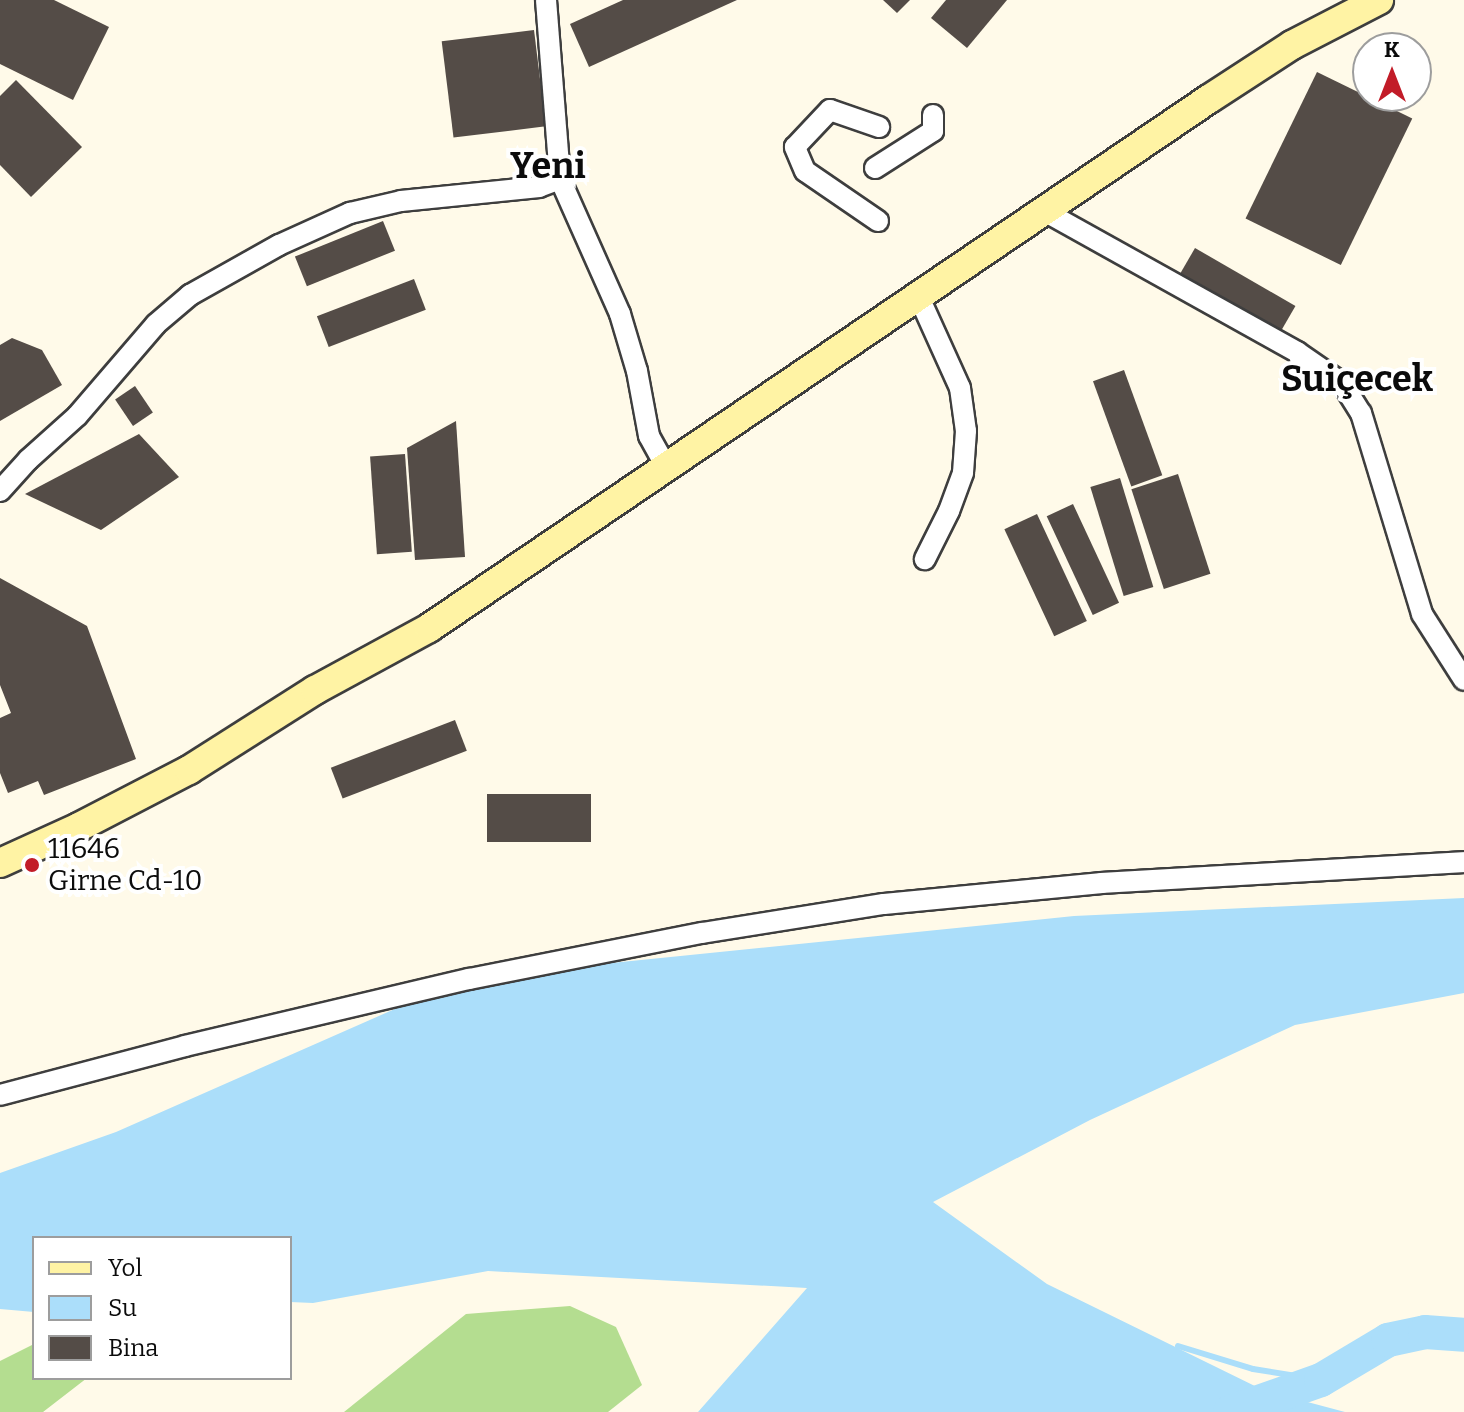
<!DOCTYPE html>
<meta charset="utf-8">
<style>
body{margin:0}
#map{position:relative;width:1464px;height:1412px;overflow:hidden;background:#fffae9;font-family:Bitter,serif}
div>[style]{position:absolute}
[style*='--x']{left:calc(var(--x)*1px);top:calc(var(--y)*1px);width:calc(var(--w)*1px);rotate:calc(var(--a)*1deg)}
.forest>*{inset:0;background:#b4dd90}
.water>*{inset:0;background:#abdefa}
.stream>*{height:6px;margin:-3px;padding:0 3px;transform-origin:3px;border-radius:3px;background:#abdefa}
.river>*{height:34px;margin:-17px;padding:0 17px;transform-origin:17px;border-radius:17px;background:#abdefa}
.building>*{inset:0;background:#544c47;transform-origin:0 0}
.roads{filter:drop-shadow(2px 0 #3e3e3e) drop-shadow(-2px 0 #3e3e3e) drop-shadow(0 2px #3e3e3e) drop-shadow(0 -2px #3e3e3e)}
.street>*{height:20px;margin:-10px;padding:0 10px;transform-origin:10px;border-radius:10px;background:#fff}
.secondary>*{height:28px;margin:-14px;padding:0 14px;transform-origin:14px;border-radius:14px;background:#fff3a4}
.dots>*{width:22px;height:22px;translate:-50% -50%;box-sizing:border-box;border:4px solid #fff;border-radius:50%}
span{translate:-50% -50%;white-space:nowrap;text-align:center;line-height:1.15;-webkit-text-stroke:8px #fff;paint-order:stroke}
.poi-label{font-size:28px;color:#0b0b0b}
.left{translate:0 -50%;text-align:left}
.district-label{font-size:36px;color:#0b0b0b;font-weight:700}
.legend{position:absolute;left:32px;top:1236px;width:260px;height:144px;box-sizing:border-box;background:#fff;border:2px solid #9d9d9d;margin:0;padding:10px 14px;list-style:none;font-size:24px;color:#0b0b0b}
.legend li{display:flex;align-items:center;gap:16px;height:40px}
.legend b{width:40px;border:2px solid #9d9d9d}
.north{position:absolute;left:1352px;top:32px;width:80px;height:80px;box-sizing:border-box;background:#fff;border:2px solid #9d9d9d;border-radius:50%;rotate:0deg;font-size:22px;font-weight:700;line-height:32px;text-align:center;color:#0b0b0b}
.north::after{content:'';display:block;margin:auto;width:28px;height:36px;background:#c21c28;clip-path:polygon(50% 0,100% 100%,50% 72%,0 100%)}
</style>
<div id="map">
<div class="forest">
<div style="clip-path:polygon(570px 1306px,616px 1327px,642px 1385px,608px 1412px,344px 1412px,466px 1314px)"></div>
<div style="clip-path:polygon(34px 1344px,34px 1378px,87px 1378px,43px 1412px,0 1412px,0 1361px)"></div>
</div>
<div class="water">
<div style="clip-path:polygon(1464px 898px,1464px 993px,1295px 1025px,1090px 1120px,933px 1202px,1047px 1284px,1263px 1390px,1345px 1412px,698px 1412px,807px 1288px,488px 1271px,313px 1303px,290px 1302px,290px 1238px,34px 1238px,34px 1312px,0 1309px,0 1173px,116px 1132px,465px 978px,1074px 916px)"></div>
</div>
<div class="stream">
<div style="--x:1178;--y:1346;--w:78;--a:17"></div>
<div style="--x:1253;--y:1369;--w:69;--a:9.2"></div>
</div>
<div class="river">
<div style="--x:1230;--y:1412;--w:96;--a:-19.4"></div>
<div style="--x:1321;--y:1380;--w:78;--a:-30.8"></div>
<div style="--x:1388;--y:1340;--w:38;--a:-12"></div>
<div style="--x:1425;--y:1332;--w:39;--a:4"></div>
</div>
<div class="building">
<div style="clip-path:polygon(0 0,54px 0,109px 27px,73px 100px,0 64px)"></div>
<div style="clip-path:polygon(623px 0,737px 0,589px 67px,570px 24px)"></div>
<div style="clip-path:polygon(883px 0,910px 0,897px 13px)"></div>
<div style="clip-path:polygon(946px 0,1007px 0,967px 48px,931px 18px)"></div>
<div style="left:534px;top:30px;width:97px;height:93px;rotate:83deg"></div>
<div style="left:1317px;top:72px;width:106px;height:163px;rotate:26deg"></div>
<div style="clip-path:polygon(16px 80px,82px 147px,31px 197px,0 165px,0 96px)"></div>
<div style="left:383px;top:221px;width:32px;height:95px;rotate:68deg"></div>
<div style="left:1195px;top:248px;width:116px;height:33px;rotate:30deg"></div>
<div style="left:414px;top:279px;width:33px;height:104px;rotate:69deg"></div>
<div style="clip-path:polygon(12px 338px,42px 350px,62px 385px,0 421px,0 345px)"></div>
<div style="left:1124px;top:370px;width:112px;height:33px;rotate:70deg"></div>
<div style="left:135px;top:386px;width:32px;height:24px;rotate:56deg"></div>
<div style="clip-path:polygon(456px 421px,465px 557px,415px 560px,407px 448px)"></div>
<div style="clip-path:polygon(139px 434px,179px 477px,101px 530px,25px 494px)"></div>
<div style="left:405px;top:454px;width:98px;height:35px;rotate:86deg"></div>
<div style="left:1178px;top:474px;width:105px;height:49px;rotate:72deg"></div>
<div style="left:1120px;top:478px;width:114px;height:31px;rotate:73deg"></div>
<div style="left:1073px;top:504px;width:109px;height:29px;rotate:65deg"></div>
<div style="left:1037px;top:514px;width:118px;height:36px;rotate:65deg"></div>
<div style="clip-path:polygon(0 578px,87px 626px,136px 759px,44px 795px,38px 781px,8px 793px,0 773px,0 718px,11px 713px,0 685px)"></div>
<div style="left:455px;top:720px;width:33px;height:133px;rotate:69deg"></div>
<div style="left:487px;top:794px;width:104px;height:48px"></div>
</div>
<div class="roads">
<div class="street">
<div style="--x:546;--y:0;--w:180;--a:85.5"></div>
<div style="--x:560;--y:179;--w:148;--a:66"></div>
<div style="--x:620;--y:314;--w:59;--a:73.4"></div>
<div style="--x:637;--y:371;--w:66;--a:79.5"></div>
<div style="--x:649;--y:436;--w:33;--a:61"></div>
<div style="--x:875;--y:168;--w:69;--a:-32.5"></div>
<div style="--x:933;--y:131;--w:16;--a:-90"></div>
<div style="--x:1044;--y:211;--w:290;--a:29.1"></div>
<div style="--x:1297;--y:352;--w:55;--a:34.6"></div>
<div style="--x:1342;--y:383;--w:36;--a:58"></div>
<div style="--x:1361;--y:413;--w:210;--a:73.1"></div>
<div style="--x:1422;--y:614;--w:78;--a:57.5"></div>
<div style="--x:878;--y:221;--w:88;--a:-145.6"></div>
<div style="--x:805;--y:171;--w:26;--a:-113"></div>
<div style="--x:795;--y:147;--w:51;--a:-46.6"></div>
<div style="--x:830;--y:110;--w:52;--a:19.1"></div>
<div style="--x:918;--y:295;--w:102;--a:65.7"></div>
<div style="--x:960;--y:388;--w:43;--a:82.1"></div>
<div style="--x:966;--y:431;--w:42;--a:94.1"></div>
<div style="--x:963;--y:473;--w:40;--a:110.2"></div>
<div style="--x:949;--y:511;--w:54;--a:116.6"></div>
<div style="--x:0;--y:491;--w:42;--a:-47.9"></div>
<div style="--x:28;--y:460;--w:66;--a:-41.9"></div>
<div style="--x:77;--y:416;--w:121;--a:-49.3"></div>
<div style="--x:156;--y:324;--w:45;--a:-40.5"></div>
<div style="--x:190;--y:295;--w:102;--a:-29.3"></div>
<div style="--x:279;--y:245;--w:78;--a:-24.3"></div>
<div style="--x:350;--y:213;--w:52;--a:-13.2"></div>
<div style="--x:401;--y:201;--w:139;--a:-5.8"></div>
<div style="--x:539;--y:187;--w:22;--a:-21"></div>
<div style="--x:0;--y:1095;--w:191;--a:-14.8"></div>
<div style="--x:185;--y:1046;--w:292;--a:-13.3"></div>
<div style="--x:469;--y:979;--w:237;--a:-11.2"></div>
<div style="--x:702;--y:933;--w:184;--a:-9.1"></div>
<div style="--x:884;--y:904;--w:219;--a:-5.5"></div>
<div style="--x:1102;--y:883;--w:363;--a:-3.3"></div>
</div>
<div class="secondary">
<div style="--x:0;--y:863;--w:87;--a:-24.5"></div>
<div style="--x:79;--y:827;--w:124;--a:-27.4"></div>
<div style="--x:189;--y:770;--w:149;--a:-32.4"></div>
<div style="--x:315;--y:690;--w:130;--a:-28.5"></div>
<div style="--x:429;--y:628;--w:942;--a:-34.15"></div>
<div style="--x:1209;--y:99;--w:99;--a:-33"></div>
<div style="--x:1292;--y:45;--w:98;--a:-27.3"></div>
</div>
</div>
<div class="dots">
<div style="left:32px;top:865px;background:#c21c28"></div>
</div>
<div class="poi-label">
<span class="left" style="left:48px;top:865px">11646<br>Girne Cd-10</span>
</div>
<div class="district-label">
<span style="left:548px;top:167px">Yeni</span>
<span style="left:1357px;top:380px">Suiçecek</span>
</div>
<ul class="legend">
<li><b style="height:10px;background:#fff3a4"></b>Yol</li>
<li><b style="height:22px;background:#abdefa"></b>Su</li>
<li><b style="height:22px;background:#544c47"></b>Bina</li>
</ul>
<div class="north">K</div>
</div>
